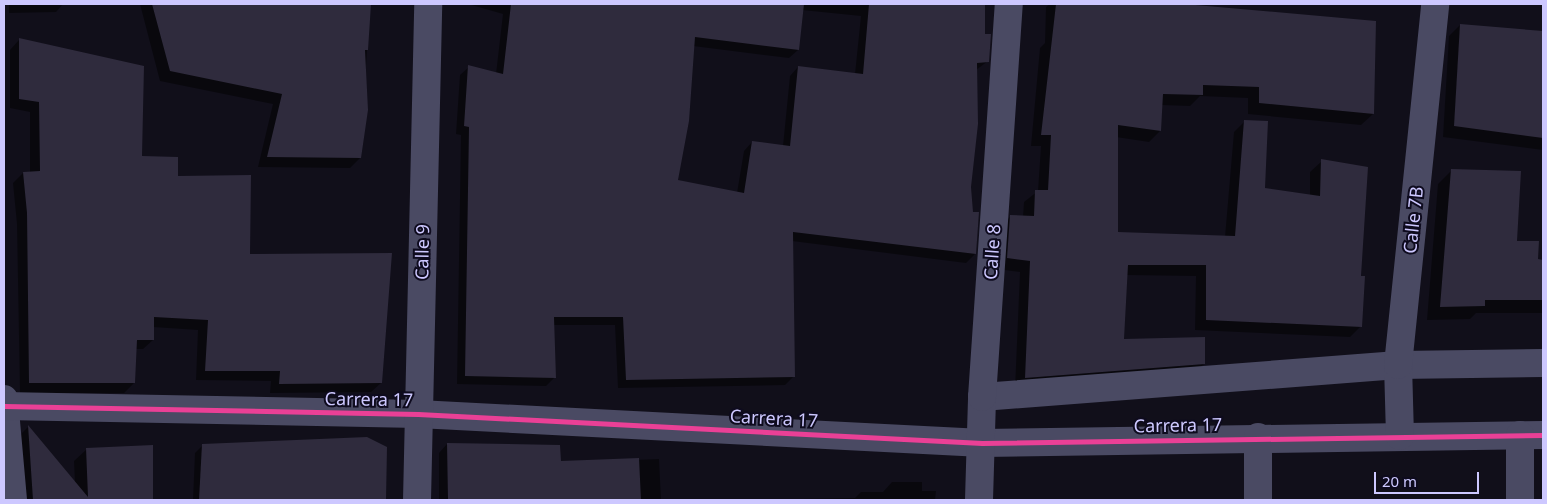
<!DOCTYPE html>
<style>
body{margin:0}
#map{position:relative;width:1547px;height:504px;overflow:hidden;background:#110f1a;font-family:"Noto Sans",sans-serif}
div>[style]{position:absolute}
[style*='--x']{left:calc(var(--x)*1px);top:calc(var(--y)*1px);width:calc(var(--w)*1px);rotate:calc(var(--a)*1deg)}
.shadow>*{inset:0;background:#0007}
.building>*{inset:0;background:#2f2b3d}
.minor>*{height:28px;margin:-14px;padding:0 14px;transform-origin:14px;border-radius:14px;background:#4a4a63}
.cycleway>*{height:5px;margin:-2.5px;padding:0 2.5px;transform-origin:2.5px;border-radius:2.5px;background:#ea4096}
span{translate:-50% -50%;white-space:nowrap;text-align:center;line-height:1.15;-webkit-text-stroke:4px #0e0b1e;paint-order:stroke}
.street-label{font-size:18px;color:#cdc8ff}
.frame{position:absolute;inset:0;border:5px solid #cdc8ff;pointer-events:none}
.scale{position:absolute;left:1374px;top:472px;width:105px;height:22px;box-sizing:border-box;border:2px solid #cdc8ff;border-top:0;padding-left:6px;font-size:15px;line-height:18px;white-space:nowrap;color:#cdc8ff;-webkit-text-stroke:4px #0e0b1e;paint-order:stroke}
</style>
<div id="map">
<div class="shadow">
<div style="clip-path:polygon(9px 4px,63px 4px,56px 12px,9px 13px)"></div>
<div style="clip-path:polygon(140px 4px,370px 4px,360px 158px,350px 168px,258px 167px,273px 104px,160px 81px)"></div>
<div style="clip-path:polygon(evenodd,468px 4px,984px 4px,983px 36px,988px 61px,976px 70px,969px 187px,972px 213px,978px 214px,975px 254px,966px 263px,792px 241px,794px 376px,785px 385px,618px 388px,615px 325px,553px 325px,555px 377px,546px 386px,457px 384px,461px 135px,456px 134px,460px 75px,469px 67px,496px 74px,503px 14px,468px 4px,802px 10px,861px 16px,855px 74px,798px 67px,790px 76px,783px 146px,752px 142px,744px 151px,737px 193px,676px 181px,693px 46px,789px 58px,798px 50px,802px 10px)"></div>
<div style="clip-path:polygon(1050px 4px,1179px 4px,1231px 11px,1375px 22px,1373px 114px,1361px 125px,1248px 114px,1248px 98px,1200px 96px,1190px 106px,1161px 105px,1160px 131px,1149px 142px,1116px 137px,1117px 233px,1225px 237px,1234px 132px,1245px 121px,1264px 189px,1310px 196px,1310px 172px,1322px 161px,1360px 277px,1361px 326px,1350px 337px,1195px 330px,1196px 276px,1126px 275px,1123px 340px,1204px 364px,1192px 375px,1015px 389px,1020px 272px,997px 269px,999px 227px,1011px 216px,1023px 217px,1024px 202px,1038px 191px,1041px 146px,1031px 146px,1040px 48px,1045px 43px,1046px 7px)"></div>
<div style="clip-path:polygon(1460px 25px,1543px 33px,1543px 150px,1443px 137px,1449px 36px)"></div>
<div style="clip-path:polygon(19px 40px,141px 158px,177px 177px,248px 255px,381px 383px,371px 392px,270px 393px,271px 381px,196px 380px,198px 330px,153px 327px,153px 340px,143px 349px,135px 349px,134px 383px,124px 393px,20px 393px,17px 224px,13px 183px,23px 173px,30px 173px,30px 112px,10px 108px,10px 50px)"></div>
<div style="clip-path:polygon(1451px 171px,1516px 243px,1536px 261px,1543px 261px,1543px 313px,1476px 313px,1470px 319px,1427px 320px,1438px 184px)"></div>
<div style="clip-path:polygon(28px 427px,75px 483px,74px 461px,87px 449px,152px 446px,152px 500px,20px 500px,16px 439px)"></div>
<div style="clip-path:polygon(447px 444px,559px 463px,659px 459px,661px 500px,439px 500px,439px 453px)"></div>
<div style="clip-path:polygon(202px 446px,386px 447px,385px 500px,193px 500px,195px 453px)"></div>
<div style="clip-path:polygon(892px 482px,922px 482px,922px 491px,936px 491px,935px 500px,748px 500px,855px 498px,861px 492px,883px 492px)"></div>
</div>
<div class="building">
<div style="clip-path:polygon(152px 4px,371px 4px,368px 50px,365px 50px,368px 110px,361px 158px,267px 157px,282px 94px,170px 71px)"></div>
<div style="clip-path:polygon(511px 4px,804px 4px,799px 50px,695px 37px,689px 121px,678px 180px,744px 193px,752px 141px,790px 146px,798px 66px,863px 74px,869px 4px,985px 4px,985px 34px,991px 34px,989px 62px,977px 63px,978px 124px,971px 187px,973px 212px,979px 212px,976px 254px,793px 232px,795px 377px,626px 380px,623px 317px,554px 317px,556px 378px,465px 376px,469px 127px,464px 126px,468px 65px,503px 74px)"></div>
<div style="clip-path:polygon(1056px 4px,1184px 4px,1376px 21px,1374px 114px,1259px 103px,1259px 87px,1203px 85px,1203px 95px,1163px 94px,1161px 131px,1118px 125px,1118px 232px,1235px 236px,1244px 120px,1268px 121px,1265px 188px,1320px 196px,1321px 159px,1368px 167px,1361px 276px,1365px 276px,1362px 327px,1206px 320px,1206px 265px,1128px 265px,1124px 339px,1205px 337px,1205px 364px,1025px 378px,1030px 261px,1007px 258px,1010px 215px,1034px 216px,1035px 190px,1048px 190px,1051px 135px,1041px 135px)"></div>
<div style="clip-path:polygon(1460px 24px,1543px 31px,1543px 138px,1454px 126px)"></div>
<div style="clip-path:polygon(19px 38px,144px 66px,142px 156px,178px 157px,178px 176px,251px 175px,250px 254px,392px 253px,382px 383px,279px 384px,280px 371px,205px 371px,208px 320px,154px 317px,154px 340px,137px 340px,135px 383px,29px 383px,27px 213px,23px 172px,40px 171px,39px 102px,19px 99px)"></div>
<div style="clip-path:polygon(1451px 169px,1521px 171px,1517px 241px,1539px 241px,1538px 259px,1543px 260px,1543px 300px,1485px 300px,1485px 306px,1440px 307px)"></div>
<div style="clip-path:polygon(28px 425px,88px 497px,86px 448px,153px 445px,153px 500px,33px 500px)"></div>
<div style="clip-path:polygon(367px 437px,387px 447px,386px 500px,199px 500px,202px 444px)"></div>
<div style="clip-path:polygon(447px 443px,560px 445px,561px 461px,639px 458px,641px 500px,448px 500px)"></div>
</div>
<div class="minor">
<div style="--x:982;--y:397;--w:417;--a:-4.4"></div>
<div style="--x:1398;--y:365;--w:145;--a:-0.8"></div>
<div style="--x:4;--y:399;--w:101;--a:84.9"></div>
<div style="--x:4;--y:406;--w:414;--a:1.1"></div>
<div style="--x:418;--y:414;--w:565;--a:2.94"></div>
<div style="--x:982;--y:443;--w:561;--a:-0.82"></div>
<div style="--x:1400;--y:436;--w:71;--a:-91.6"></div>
<div style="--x:1398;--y:365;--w:363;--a:-84.1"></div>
<div style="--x:417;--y:500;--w:496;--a:-88.7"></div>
<div style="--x:979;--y:500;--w:103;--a:-88.3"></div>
<div style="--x:982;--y:397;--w:394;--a:-86.1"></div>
<div style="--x:1258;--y:500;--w:63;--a:-90"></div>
<div style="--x:1520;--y:500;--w:65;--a:-90"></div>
</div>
<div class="cycleway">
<div style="--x:4;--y:406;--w:414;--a:1.1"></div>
<div style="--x:418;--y:414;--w:565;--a:2.94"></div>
<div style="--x:982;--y:443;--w:561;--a:-0.82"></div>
</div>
<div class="street-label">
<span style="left:1413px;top:220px;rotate:-84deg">Calle 7B</span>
<span style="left:422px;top:252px;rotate:-89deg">Calle 9</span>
<span style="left:992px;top:252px;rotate:-86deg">Calle 8</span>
<span style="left:369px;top:399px;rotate:1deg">Carrera 17</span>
<span style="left:774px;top:418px;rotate:3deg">Carrera 17</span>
<span style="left:1178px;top:425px;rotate:-1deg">Carrera 17</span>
</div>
<div class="frame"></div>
<div class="scale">20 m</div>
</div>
